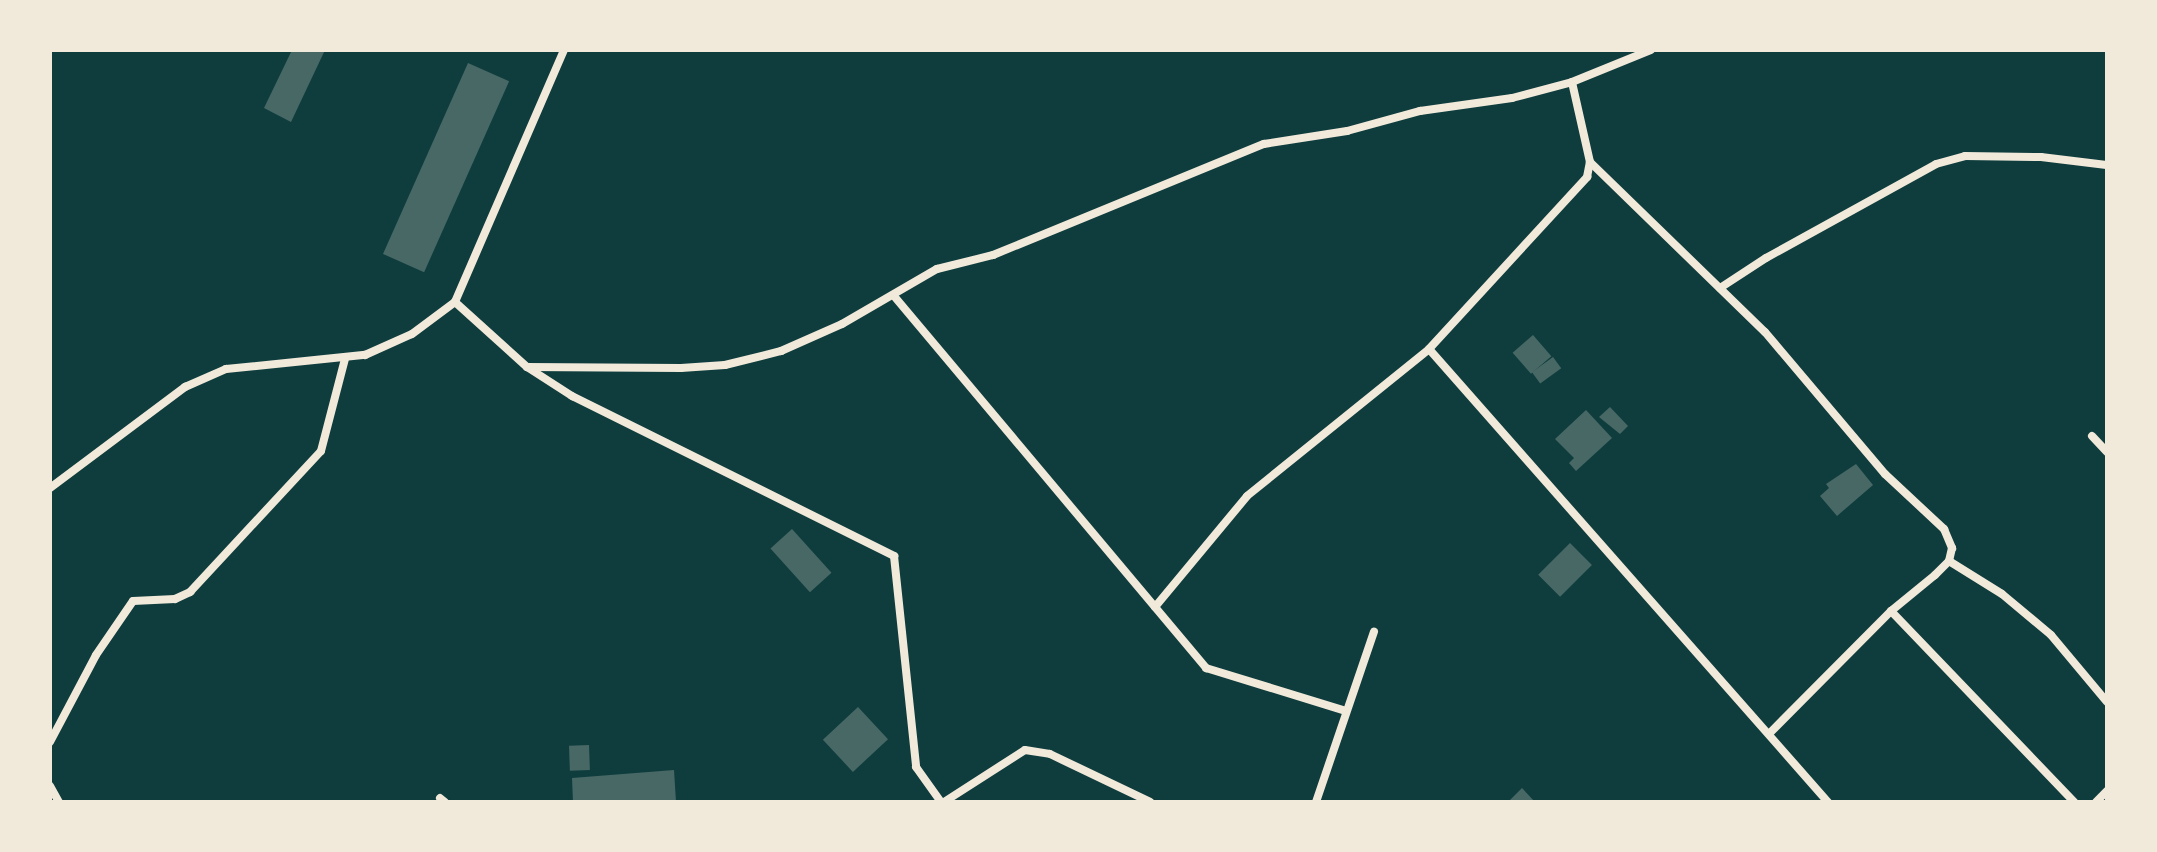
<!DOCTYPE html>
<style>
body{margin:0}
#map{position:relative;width:2157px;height:852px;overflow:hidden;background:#0f3d3e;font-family:Arial,sans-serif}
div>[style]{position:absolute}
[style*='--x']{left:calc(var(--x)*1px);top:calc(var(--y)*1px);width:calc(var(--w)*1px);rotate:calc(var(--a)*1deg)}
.building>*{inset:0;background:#486865;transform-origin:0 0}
.minor>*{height:8px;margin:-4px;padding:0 4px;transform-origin:4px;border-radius:4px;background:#f1e9da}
span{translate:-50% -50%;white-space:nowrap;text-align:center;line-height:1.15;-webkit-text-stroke:8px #f1e9da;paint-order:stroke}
.frame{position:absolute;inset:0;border:52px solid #f1e9da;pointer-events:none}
</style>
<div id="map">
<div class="building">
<div style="clip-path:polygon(292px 50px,325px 50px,291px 122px,264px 108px)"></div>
<div style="left:468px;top:63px;width:45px;height:209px;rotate:24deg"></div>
<div style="left:1533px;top:335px;width:28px;height:27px;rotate:49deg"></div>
<div style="left:1553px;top:357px;width:14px;height:26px;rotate:54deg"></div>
<div style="clip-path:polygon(1610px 407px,1628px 426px,1620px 434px,1599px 417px)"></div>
<div style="clip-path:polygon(1586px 410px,1612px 438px,1576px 471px,1569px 463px,1574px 458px,1555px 439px)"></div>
<div style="clip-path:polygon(1856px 464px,1873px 485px,1837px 516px,1820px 496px,1829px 488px,1826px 484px)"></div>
<div style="left:792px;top:529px;width:59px;height:29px;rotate:48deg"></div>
<div style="left:1570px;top:543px;width:31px;height:45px;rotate:45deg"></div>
<div style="left:858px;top:707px;width:44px;height:48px;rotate:47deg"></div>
<div style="left:589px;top:745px;width:25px;height:20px;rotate:88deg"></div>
<div style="clip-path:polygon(674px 770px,676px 802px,573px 802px,572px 778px)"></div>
<div style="clip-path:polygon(1522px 788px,1535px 802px,1508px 802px)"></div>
</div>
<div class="minor">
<div style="--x:564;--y:50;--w:275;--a:113.4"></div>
<div style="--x:455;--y:302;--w:97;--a:42.1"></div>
<div style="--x:527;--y:367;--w:54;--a:32.8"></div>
<div style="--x:572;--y:396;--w:360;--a:26.4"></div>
<div style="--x:894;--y:556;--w:212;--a:84"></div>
<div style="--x:916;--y:767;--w:43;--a:54.5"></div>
<div style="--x:1590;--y:162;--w:244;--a:44.2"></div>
<div style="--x:1765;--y:332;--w:186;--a:49.8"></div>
<div style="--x:1885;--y:474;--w:81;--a:43"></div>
<div style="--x:1944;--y:529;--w:21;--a:67"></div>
<div style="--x:1952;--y:548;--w:13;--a:103"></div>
<div style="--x:1949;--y:561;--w:20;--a:135"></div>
<div style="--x:1935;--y:575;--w:57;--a:140.7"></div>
<div style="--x:1891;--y:611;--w:173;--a:134.8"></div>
<div style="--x:1720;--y:288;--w:55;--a:-33.1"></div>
<div style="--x:1766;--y:258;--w:194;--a:-28.9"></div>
<div style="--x:1936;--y:164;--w:30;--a:-15"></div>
<div style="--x:1965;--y:156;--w:76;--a:0.8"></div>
<div style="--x:2041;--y:157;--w:66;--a:6.9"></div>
<div style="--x:894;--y:296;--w:486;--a:50"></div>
<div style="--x:1206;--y:668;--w:146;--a:17.1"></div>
<div style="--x:1429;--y:349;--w:604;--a:48.63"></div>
<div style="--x:527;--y:367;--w:154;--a:0.4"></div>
<div style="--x:681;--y:368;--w:44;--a:-3.9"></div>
<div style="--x:725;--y:365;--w:58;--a:-14"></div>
<div style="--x:781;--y:351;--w:67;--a:-23.9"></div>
<div style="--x:842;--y:324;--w:110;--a:-30.1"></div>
<div style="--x:937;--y:269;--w:58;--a:-14"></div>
<div style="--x:993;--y:255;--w:293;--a:-22.3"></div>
<div style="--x:1264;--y:144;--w:84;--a:-8.9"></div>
<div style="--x:1347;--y:131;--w:76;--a:-15.3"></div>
<div style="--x:1420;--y:111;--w:93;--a:-8"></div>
<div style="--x:1512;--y:98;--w:62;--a:-14.9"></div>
<div style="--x:1572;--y:82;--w:85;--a:-22.1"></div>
<div style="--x:2092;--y:436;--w:22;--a:47"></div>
<div style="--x:50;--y:488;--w:169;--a:-36.8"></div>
<div style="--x:185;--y:387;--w:45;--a:-23.7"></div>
<div style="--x:226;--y:369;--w:140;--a:-5.8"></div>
<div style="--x:365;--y:355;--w:51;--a:-24.1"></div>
<div style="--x:412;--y:334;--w:54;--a:-36.7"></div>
<div style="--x:1949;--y:561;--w:62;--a:31.9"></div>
<div style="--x:2002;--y:594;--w:64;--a:39.9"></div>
<div style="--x:2051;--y:635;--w:87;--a:50.1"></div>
<div style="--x:1155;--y:607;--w:144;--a:-50.3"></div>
<div style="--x:1247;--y:496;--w:234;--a:-38.9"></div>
<div style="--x:1429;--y:349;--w:234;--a:-47.4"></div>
<div style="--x:1587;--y:177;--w:15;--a:-79"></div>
<div style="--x:1590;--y:162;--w:82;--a:-102.7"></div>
<div style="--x:1891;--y:611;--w:265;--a:46.2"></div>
<div style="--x:50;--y:742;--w:98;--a:-62.1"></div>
<div style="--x:96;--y:655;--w:65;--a:-55.6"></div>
<div style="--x:133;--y:601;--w:42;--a:-2.7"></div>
<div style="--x:175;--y:599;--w:17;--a:-25"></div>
<div style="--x:190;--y:592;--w:192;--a:-47.1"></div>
<div style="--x:321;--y:451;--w:95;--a:-75.4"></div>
<div style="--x:50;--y:786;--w:18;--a:61"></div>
<div style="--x:440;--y:798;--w:6;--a:39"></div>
<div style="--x:944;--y:802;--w:96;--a:-32.7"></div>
<div style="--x:1025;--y:750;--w:25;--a:9"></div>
<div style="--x:1050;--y:754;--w:111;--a:25.6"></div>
<div style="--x:1316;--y:802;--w:180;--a:-71.2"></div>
<div style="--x:2096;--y:802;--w:16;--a:-45"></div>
</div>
<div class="frame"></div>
</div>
